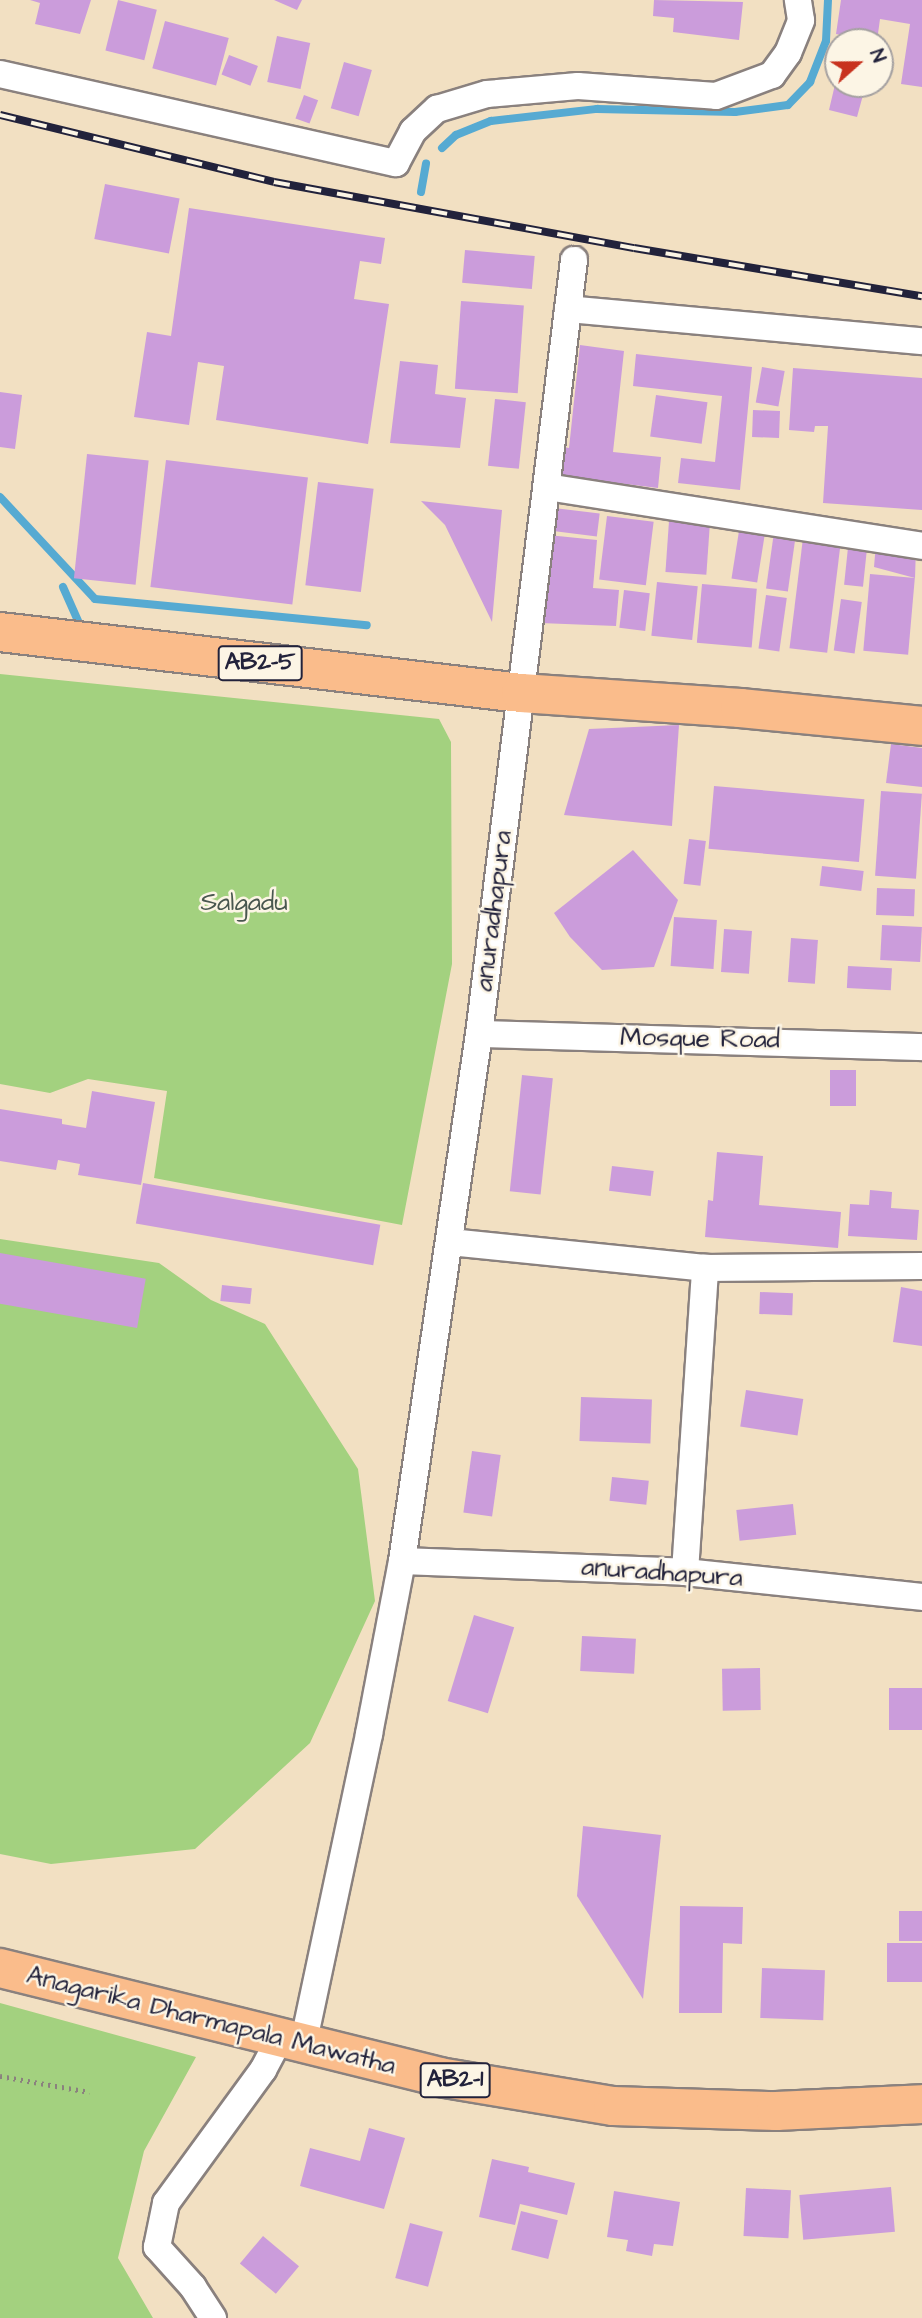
<!DOCTYPE html>
<style>
body{margin:0}
#map{position:relative;width:922px;height:2318px;overflow:hidden;background:#f2e0c2;font-family:"Architects Daughter",sans-serif}
div>[style]{position:absolute}
[style*='--x']{left:calc(var(--x)*1px);top:calc(var(--y)*1px);width:calc(var(--w)*1px);rotate:calc(var(--a)*1deg)}
.green>*{inset:0;background:#a3d17f}
.stream>*{height:8px;margin:-4px;padding:0 4px;transform-origin:4px;border-radius:4px;background:#56aad2}
.building>*{inset:0;background:#cb9cdb;transform-origin:0 0}
.path>*{height:4.5px;margin-top:-2.25px;transform-origin:0;background:repeating-linear-gradient(90deg,#8a817e 0 2px,transparent 0 7px)}
.roads{filter:drop-shadow(2px 0 #8a817e) drop-shadow(-2px 0 #8a817e) drop-shadow(0 2px #8a817e) drop-shadow(0 -2px #8a817e)}
.minor>*{height:26px;margin:-13px;padding:0 13px;transform-origin:13px;border-radius:13px;background:#fff}
.primary>*{height:38px;margin:-19px;padding:0 19px;transform-origin:19px;border-radius:19px;background:#fabc8b}
.rail>*{height:8px;margin-top:-4px;transform-origin:0;background:repeating-linear-gradient(90deg,#fcf5e5 0 16px,#22223b 0 32px);box-sizing:border-box;border-block:2px solid #22223b}
span{translate:-50% -50%;white-space:nowrap;text-align:center;line-height:1.15;-webkit-text-stroke:5px #fcf5e5;paint-order:stroke}
.shield-label span{padding:2px 5px;background:#fcf5e5;border:2px solid;border-radius:5px;-webkit-text-stroke-width:0}
.shield-label{font-size:24px;color:#22223b;font-weight:700}
.park-label{font-size:26px;color:#49574f}
.street-label{font-size:26px;color:#22223b}
.north{position:absolute;left:824px;top:28px;width:70px;height:70px;box-sizing:border-box;background:#fcf5e5;border:2px solid #a5a1a1;border-radius:50%;rotate:69deg;font-size:19px;font-weight:700;line-height:28px;text-align:center;color:#22223b}
.north::after{content:'';display:block;margin:auto;width:24px;height:32px;background:#c8321e;clip-path:polygon(50% 0,100% 100%,50% 72%,0 100%)}
</style>
<div id="map">
<div class="green">
<div style="clip-path:polygon(0 674px,439px 719px,451px 742px,452px 964px,402px 1225px,154px 1178px,167px 1091px,88px 1079px,50px 1093px,0 1084px)"></div>
<div style="clip-path:polygon(0 1239px,159px 1263px,211px 1300px,265px 1324px,358px 1469px,375px 1601px,310px 1743px,195px 1849px,51px 1864px,0 1854px)"></div>
<div style="clip-path:polygon(0 2003px,196px 2057px,144px 2151px,118px 2258px,153px 2318px,0 2318px)"></div>
</div>
<div class="stream">
<div style="--x:442;--y:148;--w:19;--a:-43"></div>
<div style="--x:456;--y:135;--w:38;--a:-22"></div>
<div style="--x:491;--y:121;--w:107;--a:-6.5"></div>
<div style="--x:597;--y:109;--w:138;--a:1.2"></div>
<div style="--x:735;--y:112;--w:53;--a:-7.5"></div>
<div style="--x:788;--y:105;--w:32;--a:-46"></div>
<div style="--x:810;--y:82;--w:44;--a:-68.7"></div>
<div style="--x:826;--y:41;--w:41;--a:-87.2"></div>
<div style="--x:421;--y:192;--w:29;--a:-80"></div>
<div style="--x:0;--y:497;--w:139;--a:47"></div>
<div style="--x:95;--y:599;--w:273;--a:5.5"></div>
<div style="--x:63;--y:587;--w:49;--a:66"></div>
</div>
<div class="building">
<div style="clip-path:polygon(30px 0,91px 0,80px 34px,35px 24px,40px 3px)"></div>
<div style="left:118px;top:0;width:40px;height:52px;rotate:14deg"></div>
<div style="clip-path:polygon(274px 0,302px 0,297px 10px)"></div>
<div style="clip-path:polygon(654px 0,743px 2px,739px 40px,673px 32px,674px 18px,653px 16px)"></div>
<div style="clip-path:polygon(841px 0,922px 0,922px 87px,901px 84px,910px 24px,880px 19px,877px 41px,836px 34px)"></div>
<div style="left:165px;top:21px;width:66px;height:49px;rotate:15deg"></div>
<div style="left:277px;top:36px;width:34px;height:47px;rotate:12deg"></div>
<div style="left:229px;top:55px;width:31px;height:21px;rotate:21deg"></div>
<div style="left:344px;top:62px;width:29px;height:48px;rotate:16deg"></div>
<div style="clip-path:polygon(837px 76px,838px 84px,866px 84px,857px 117px,829px 110px)"></div>
<div style="left:304px;top:95px;width:15px;height:25px;rotate:20deg"></div>
<div style="left:105px;top:184px;width:76px;height:56px;rotate:11deg"></div>
<div style="clip-path:polygon(189px 208px,385px 238px,381px 264px,360px 261px,354px 299px,389px 304px,368px 444px,216px 420px,224px 366px,198px 362px,189px 425px,134px 417px,147px 332px,171px 336px)"></div>
<div style="left:465px;top:250px;width:70px;height:33px;rotate:5deg"></div>
<div style="left:461px;top:301px;width:63px;height:88px;rotate:4deg"></div>
<div style="clip-path:polygon(580px 345px,624px 351px,613px 452px,661px 457px,658px 488px,561px 476px,564px 447px,569px 448px)"></div>
<div style="clip-path:polygon(636px 354px,752px 367px,740px 490px,678px 483px,681px 458px,715px 462px,722px 396px,633px 386px)"></div>
<div style="clip-path:polygon(400px 361px,438px 365px,435px 394px,466px 398px,460px 448px,390px 443px)"></div>
<div style="left:762px;top:367px;width:23px;height:36px;rotate:10deg"></div>
<div style="clip-path:polygon(793px 368px,922px 378px,922px 510px,823px 503px,828px 426px,815px 426px,814px 432px,789px 430px)"></div>
<div style="clip-path:polygon(0 392px,22px 395px,15px 449px,0 447px)"></div>
<div style="left:656px;top:395px;width:52px;height:42px;rotate:8deg"></div>
<div style="left:495px;top:399px;width:31px;height:67px;rotate:6deg"></div>
<div style="left:753px;top:410px;width:27px;height:27px;rotate:2deg"></div>
<div style="left:87px;top:454px;width:62px;height:125px;rotate:6deg"></div>
<div style="left:166px;top:460px;width:143px;height:128px;rotate:7deg"></div>
<div style="left:318px;top:482px;width:56px;height:104px;rotate:7deg"></div>
<div style="clip-path:polygon(421px 501px,502px 510px,492px 622px,445px 525px)"></div>
<div style="left:554px;top:508px;width:46px;height:23px;rotate:7deg"></div>
<div style="left:607px;top:516px;width:47px;height:64px;rotate:7deg"></div>
<div style="left:669px;top:521px;width:41px;height:51px;rotate:4deg"></div>
<div style="left:739px;top:531px;width:26px;height:48px;rotate:9deg"></div>
<div style="left:774px;top:532px;width:22px;height:57px;rotate:8deg"></div>
<div style="clip-path:polygon(548px 535px,597px 540px,593px 588px,619px 590px,616px 626px,540px 623px)"></div>
<div style="left:803px;top:538px;width:38px;height:111px;rotate:7deg"></div>
<div style="left:849px;top:538px;width:19px;height:47px;rotate:6deg"></div>
<div style="clip-path:polygon(876px 543px,916px 547px,915px 578px,874px 567px)"></div>
<div style="left:870px;top:574px;width:45px;height:77px;rotate:5deg"></div>
<div style="left:657px;top:582px;width:41px;height:54px;rotate:6deg"></div>
<div style="left:702px;top:584px;width:55px;height:59px;rotate:5deg"></div>
<div style="left:624px;top:590px;width:26px;height:38px;rotate:7deg"></div>
<div style="left:766px;top:595px;width:21px;height:54px;rotate:8deg"></div>
<div style="left:841px;top:599px;width:21px;height:52px;rotate:8deg"></div>
<div style="clip-path:polygon(679px 725px,672px 826px,564px 815px,589px 729px)"></div>
<div style="clip-path:polygon(891px 744px,922px 748px,922px 787px,886px 783px)"></div>
<div style="left:714px;top:786px;width:151px;height:63px;rotate:5deg"></div>
<div style="left:881px;top:791px;width:41px;height:85px;rotate:4deg"></div>
<div style="left:689px;top:839px;width:17px;height:45px;rotate:7deg"></div>
<div style="clip-path:polygon(633px 850px,678px 900px,654px 967px,602px 970px,570px 937px,554px 913px)"></div>
<div style="left:822px;top:866px;width:42px;height:20px;rotate:7deg"></div>
<div style="left:877px;top:888px;width:38px;height:27px;rotate:2deg"></div>
<div style="left:674px;top:917px;width:43px;height:49px;rotate:4deg"></div>
<div style="left:882px;top:925px;width:40px;height:35px;rotate:3deg"></div>
<div style="left:724px;top:929px;width:28px;height:43px;rotate:4deg"></div>
<div style="left:791px;top:938px;width:27px;height:44px;rotate:4deg"></div>
<div style="left:848px;top:966px;width:44px;height:22px;rotate:3deg"></div>
<div style="left:830px;top:1070px;width:26px;height:36px"></div>
<div style="left:522px;top:1075px;width:31px;height:117px;rotate:6deg"></div>
<div style="clip-path:polygon(92px 1091px,155px 1102px,141px 1185px,78px 1175px,80px 1164px,58px 1160px,56px 1170px,0 1161px,0 1109px,62px 1119px,62px 1124px,86px 1128px)"></div>
<div style="clip-path:polygon(717px 1152px,763px 1156px,759px 1205px,841px 1212px,838px 1248px,705px 1237px,708px 1200px,713px 1201px)"></div>
<div style="left:612px;top:1166px;width:42px;height:25px;rotate:7deg"></div>
<div style="left:143px;top:1183px;width:241px;height:41px;rotate:10deg"></div>
<div style="clip-path:polygon(870px 1190px,892px 1192px,891px 1208px,919px 1210px,917px 1240px,848px 1236px,850px 1204px,869px 1205px)"></div>
<div style="left:0;top:1253px;width:148px;height:50px;rotate:10deg"></div>
<div style="left:222px;top:1285px;width:30px;height:16px;rotate:6deg"></div>
<div style="clip-path:polygon(901px 1287px,922px 1291px,922px 1346px,893px 1342px)"></div>
<div style="left:760px;top:1292px;width:33px;height:22px;rotate:2deg"></div>
<div style="left:746px;top:1390px;width:58px;height:37px;rotate:9deg"></div>
<div style="left:581px;top:1397px;width:71px;height:44px;rotate:2deg"></div>
<div style="left:472px;top:1451px;width:29px;height:62px;rotate:8deg"></div>
<div style="left:612px;top:1477px;width:37px;height:24px;rotate:6deg"></div>
<div style="left:793px;top:1504px;width:31px;height:57px;rotate:84deg"></div>
<div style="left:474px;top:1615px;width:42px;height:90px;rotate:17deg"></div>
<div style="left:582px;top:1636px;width:54px;height:35px;rotate:3deg"></div>
<div style="left:760px;top:1668px;width:42px;height:38px;rotate:89deg"></div>
<div style="left:889px;top:1688px;width:33px;height:42px"></div>
<div style="clip-path:polygon(583px 1826px,661px 1835px,643px 1999px,577px 1896px)"></div>
<div style="clip-path:polygon(680px 1906px,743px 1907px,742px 1944px,723px 1943px,722px 2013px,679px 2013px)"></div>
<div style="left:899px;top:1911px;width:23px;height:30px"></div>
<div style="left:922px;top:1943px;width:39px;height:35px;rotate:90deg"></div>
<div style="left:762px;top:1968px;width:63px;height:50px;rotate:2deg"></div>
<div style="clip-path:polygon(369px 2128px,405px 2138px,384px 2209px,300px 2186px,310px 2148px,360px 2161px)"></div>
<div style="clip-path:polygon(492px 2159px,529px 2167px,528px 2172px,575px 2183px,567px 2215px,520px 2204px,515px 2225px,479px 2217px)"></div>
<div style="left:891px;top:2187px;width:45px;height:92px;rotate:85deg"></div>
<div style="left:746px;top:2188px;width:45px;height:48px;rotate:3deg"></div>
<div style="clip-path:polygon(614px 2191px,680px 2202px,673px 2246px,654px 2244px,652px 2256px,626px 2251px,628px 2240px,607px 2237px)"></div>
<div style="left:521px;top:2211px;width:38px;height:40px;rotate:14deg"></div>
<div style="left:410px;top:2223px;width:34px;height:57px;rotate:15deg"></div>
<div style="left:263px;top:2236px;width:47px;height:36px;rotate:40deg"></div>
</div>
<div class="path">
<div style="--x:0;--y:2076;--w:91;--a:10.1"></div>
</div>
<div class="roads">
<div class="minor">
<div style="--x:0;--y:74;--w:406;--a:12.7"></div>
<div style="--x:396;--y:163;--w:36;--a:-62"></div>
<div style="--x:413;--y:131;--w:33;--a:-43"></div>
<div style="--x:437;--y:109;--w:52;--a:-16.7"></div>
<div style="--x:487;--y:94;--w:91;--a:-5"></div>
<div style="--x:578;--y:86;--w:138;--a:4.1"></div>
<div style="--x:716;--y:96;--w:60;--a:-20.6"></div>
<div style="--x:772;--y:75;--w:27;--a:-54"></div>
<div style="--x:788;--y:53;--w:35;--a:-68"></div>
<div style="--x:801;--y:20;--w:20;--a:-99"></div>
<div style="--x:568;--y:309;--w:355;--a:5.2"></div>
<div style="--x:547;--y:487;--w:380;--a:8.9"></div>
<div style="--x:479;--y:1034;--w:443;--a:1.7"></div>
<div style="--x:450;--y:1242;--w:256;--a:5.8"></div>
<div style="--x:705;--y:1268;--w:217;--a:-0.5"></div>
<div style="--x:402;--y:1561;--w:283;--a:2.2"></div>
<div style="--x:685;--y:1572;--w:238;--a:6"></div>
<div style="--x:685;--y:1572;--w:305;--a:-86.2"></div>
<div style="--x:303;--y:2045;--w:318;--a:-78"></div>
<div style="--x:369;--y:1734;--w:176;--a:-79.2"></div>
<div style="--x:402;--y:1561;--w:533;--a:-81.69"></div>
<div style="--x:479;--y:1034;--w:780;--a:-83"></div>
<div style="--x:213;--y:2318;--w:37;--a:-123"></div>
<div style="--x:193;--y:2287;--w:54;--a:-132"></div>
<div style="--x:157;--y:2247;--w:45;--a:-78.4"></div>
<div style="--x:166;--y:2203;--w:165;--a:-53.9"></div>
<div style="--x:263;--y:2070;--w:36;--a:-62"></div>
</div>
<div class="primary">
<div style="--x:0;--y:632;--w:525;--a:6.68"></div>
<div style="--x:521;--y:693;--w:220;--a:3.9"></div>
<div style="--x:740;--y:708;--w:183;--a:5.6"></div>
<div style="--x:0;--y:1968;--w:452;--a:13.9"></div>
<div style="--x:439;--y:2077;--w:176;--a:9.5"></div>
<div style="--x:613;--y:2106;--w:163;--a:1.8"></div>
<div style="--x:776;--y:2111;--w:146;--a:-2.7"></div>
</div>
</div>
<div class="rail">
<div style="--x:0;--y:115;--w:282;--a:13.7"></div>
<div style="--x:274;--y:182;--w:366;--a:10.4"></div>
<div style="--x:634;--y:248;--w:292;--a:9.5"></div>
</div>
<div class="shield-label">
<span style="left:260px;top:663px">AB2-5</span>
<span style="left:455px;top:2080px">AB2-1</span>
</div>
<div class="park-label">
<span style="left:244px;top:903px">Salgadu</span>
</div>
<div class="street-label">
<span style="left:494px;top:911px;rotate:-83deg">anuradhapura</span>
<span style="left:700px;top:1039px;rotate:1deg">Mosque Road</span>
<span style="left:662px;top:1573px;rotate:4deg">anuradhapura</span>
<span style="left:211px;top:2021px;rotate:14deg">Anagarika Dharmapala Mawatha</span>
</div>
<div class="north">N</div>
</div>
